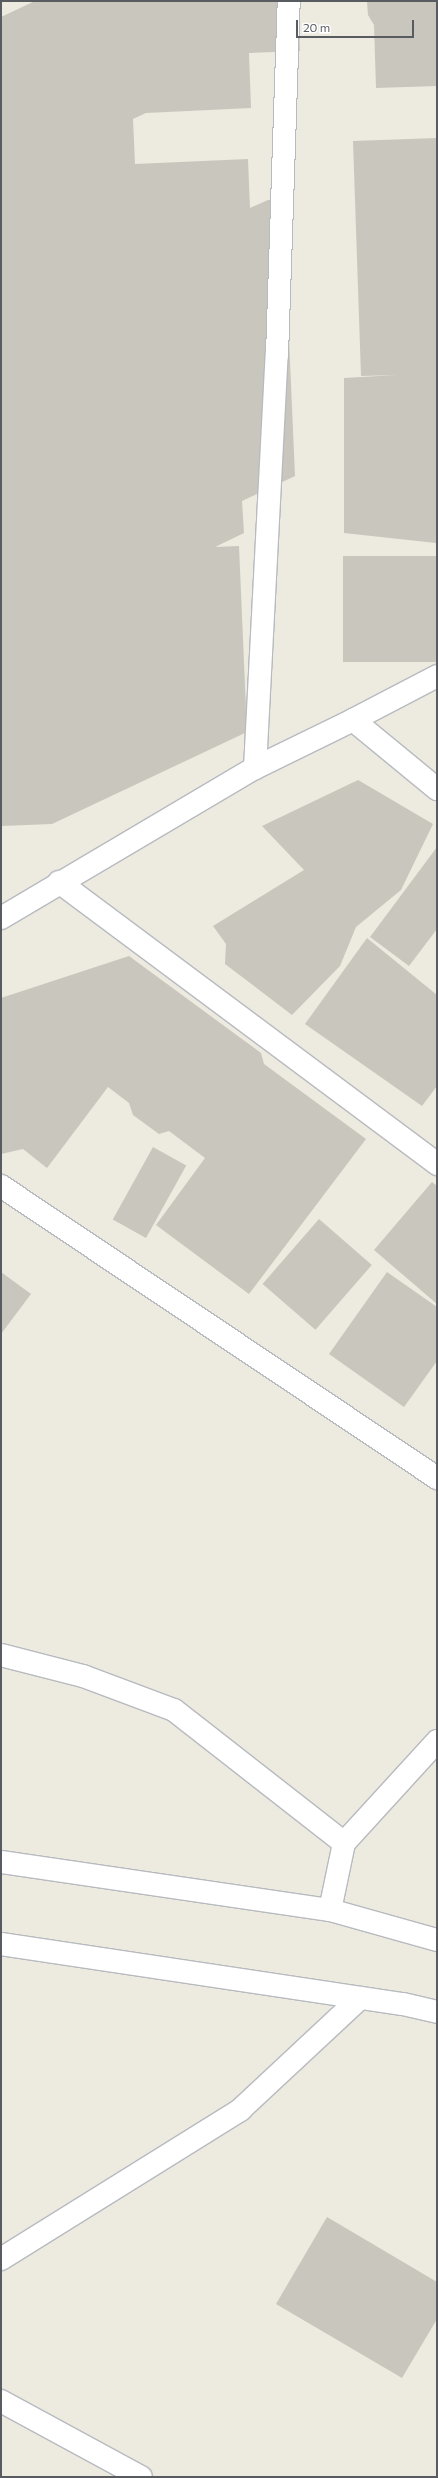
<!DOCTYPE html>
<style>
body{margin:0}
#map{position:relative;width:438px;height:2478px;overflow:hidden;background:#edeadf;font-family:Commissioner,sans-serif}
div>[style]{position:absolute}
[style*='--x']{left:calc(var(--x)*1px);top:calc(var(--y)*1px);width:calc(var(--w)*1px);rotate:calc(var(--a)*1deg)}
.building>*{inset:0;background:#c9c6be;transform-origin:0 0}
.roads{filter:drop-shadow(1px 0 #b7babf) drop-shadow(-1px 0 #b7babf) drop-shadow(0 1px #b7babf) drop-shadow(0 -1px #b7babf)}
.minor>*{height:22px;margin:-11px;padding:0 11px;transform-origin:11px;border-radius:11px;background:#fff}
.secondary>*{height:22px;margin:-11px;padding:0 11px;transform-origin:11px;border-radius:11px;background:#fff}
span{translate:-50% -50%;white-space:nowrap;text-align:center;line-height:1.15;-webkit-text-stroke:3.5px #fff;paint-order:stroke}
.frame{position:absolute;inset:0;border:2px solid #585c61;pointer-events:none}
.scale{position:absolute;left:296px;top:20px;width:118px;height:18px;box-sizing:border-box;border:2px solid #585c61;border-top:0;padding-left:5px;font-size:12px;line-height:14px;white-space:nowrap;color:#585c61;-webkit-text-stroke:3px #fff;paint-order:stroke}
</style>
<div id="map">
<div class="building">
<div style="clip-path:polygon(35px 1px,298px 1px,300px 51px,249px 53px,251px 108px,146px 113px,133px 119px,135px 164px,248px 159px,250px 208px,268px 200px,283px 200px,295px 476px,242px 501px,244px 533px,215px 547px,239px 546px,247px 732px,52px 824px,1px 826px,1px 17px)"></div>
<div style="clip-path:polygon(367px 1px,437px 1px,437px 86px,376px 88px,374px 25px,368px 15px)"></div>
<div style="clip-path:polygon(437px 138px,436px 543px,344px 533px,344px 378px,397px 375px,361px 376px,353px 141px)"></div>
<div style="left:437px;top:556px;width:106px;height:94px;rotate:90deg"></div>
<div style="clip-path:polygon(358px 780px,433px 824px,401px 890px,356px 927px,340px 966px,292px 1015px,225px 964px,226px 944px,213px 926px,304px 870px,262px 826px)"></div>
<div style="clip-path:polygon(437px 847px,437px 929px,409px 966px,370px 937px)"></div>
<div style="clip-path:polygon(367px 938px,437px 995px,437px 1086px,422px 1106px,305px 1024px)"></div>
<div style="clip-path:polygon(129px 956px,261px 1053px,264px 1064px,366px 1139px,249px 1294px,156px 1225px,205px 1158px,169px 1131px,159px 1134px,133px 1115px,129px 1103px,108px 1087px,47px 1168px,23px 1149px,1px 1154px,1px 998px)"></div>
<div style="left:153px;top:1147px;width:38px;height:83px;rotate:29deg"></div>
<div style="clip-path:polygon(432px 1182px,437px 1186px,437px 1304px,374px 1250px)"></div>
<div style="left:319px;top:1219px;width:70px;height:86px;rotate:41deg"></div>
<div style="clip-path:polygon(1px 1272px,31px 1294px,1px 1334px)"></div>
<div style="clip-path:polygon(387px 1272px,437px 1307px,437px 1361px,404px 1407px,329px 1354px)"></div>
<div style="clip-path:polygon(327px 2217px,437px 2282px,437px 2319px,402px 2378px,276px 2304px)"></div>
</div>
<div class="roads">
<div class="minor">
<div style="--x:353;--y:720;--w:95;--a:-27.6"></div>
<div style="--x:255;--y:768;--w:414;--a:-87"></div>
<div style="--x:277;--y:355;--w:354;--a:-88.1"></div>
<div style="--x:59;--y:882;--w:472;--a:36.7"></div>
<div style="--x:1;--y:918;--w:295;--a:-30.6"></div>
<div style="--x:255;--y:768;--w:109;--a:-26.1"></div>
<div style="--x:353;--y:720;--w:109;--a:39.4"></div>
<div style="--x:1;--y:1186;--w:525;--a:33.81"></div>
<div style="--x:1;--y:1655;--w:85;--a:14.4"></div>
<div style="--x:83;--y:1676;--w:97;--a:20.5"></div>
<div style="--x:174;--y:1710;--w:216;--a:38"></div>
<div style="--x:330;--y:1910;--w:68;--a:-78.2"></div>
<div style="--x:344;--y:1843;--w:138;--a:-47.6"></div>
<div style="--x:1;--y:2259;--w:282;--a:-31.9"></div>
<div style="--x:240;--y:2110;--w:164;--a:-43"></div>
<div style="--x:1;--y:2401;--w:159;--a:28.5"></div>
</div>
<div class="secondary">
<div style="--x:1;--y:1862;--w:332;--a:8.3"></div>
<div style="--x:330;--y:1910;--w:111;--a:15.7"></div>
<div style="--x:1;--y:1944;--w:406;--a:8.5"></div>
<div style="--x:403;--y:2004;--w:35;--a:13"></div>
</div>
</div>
<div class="frame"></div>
<div class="scale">20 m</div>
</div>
